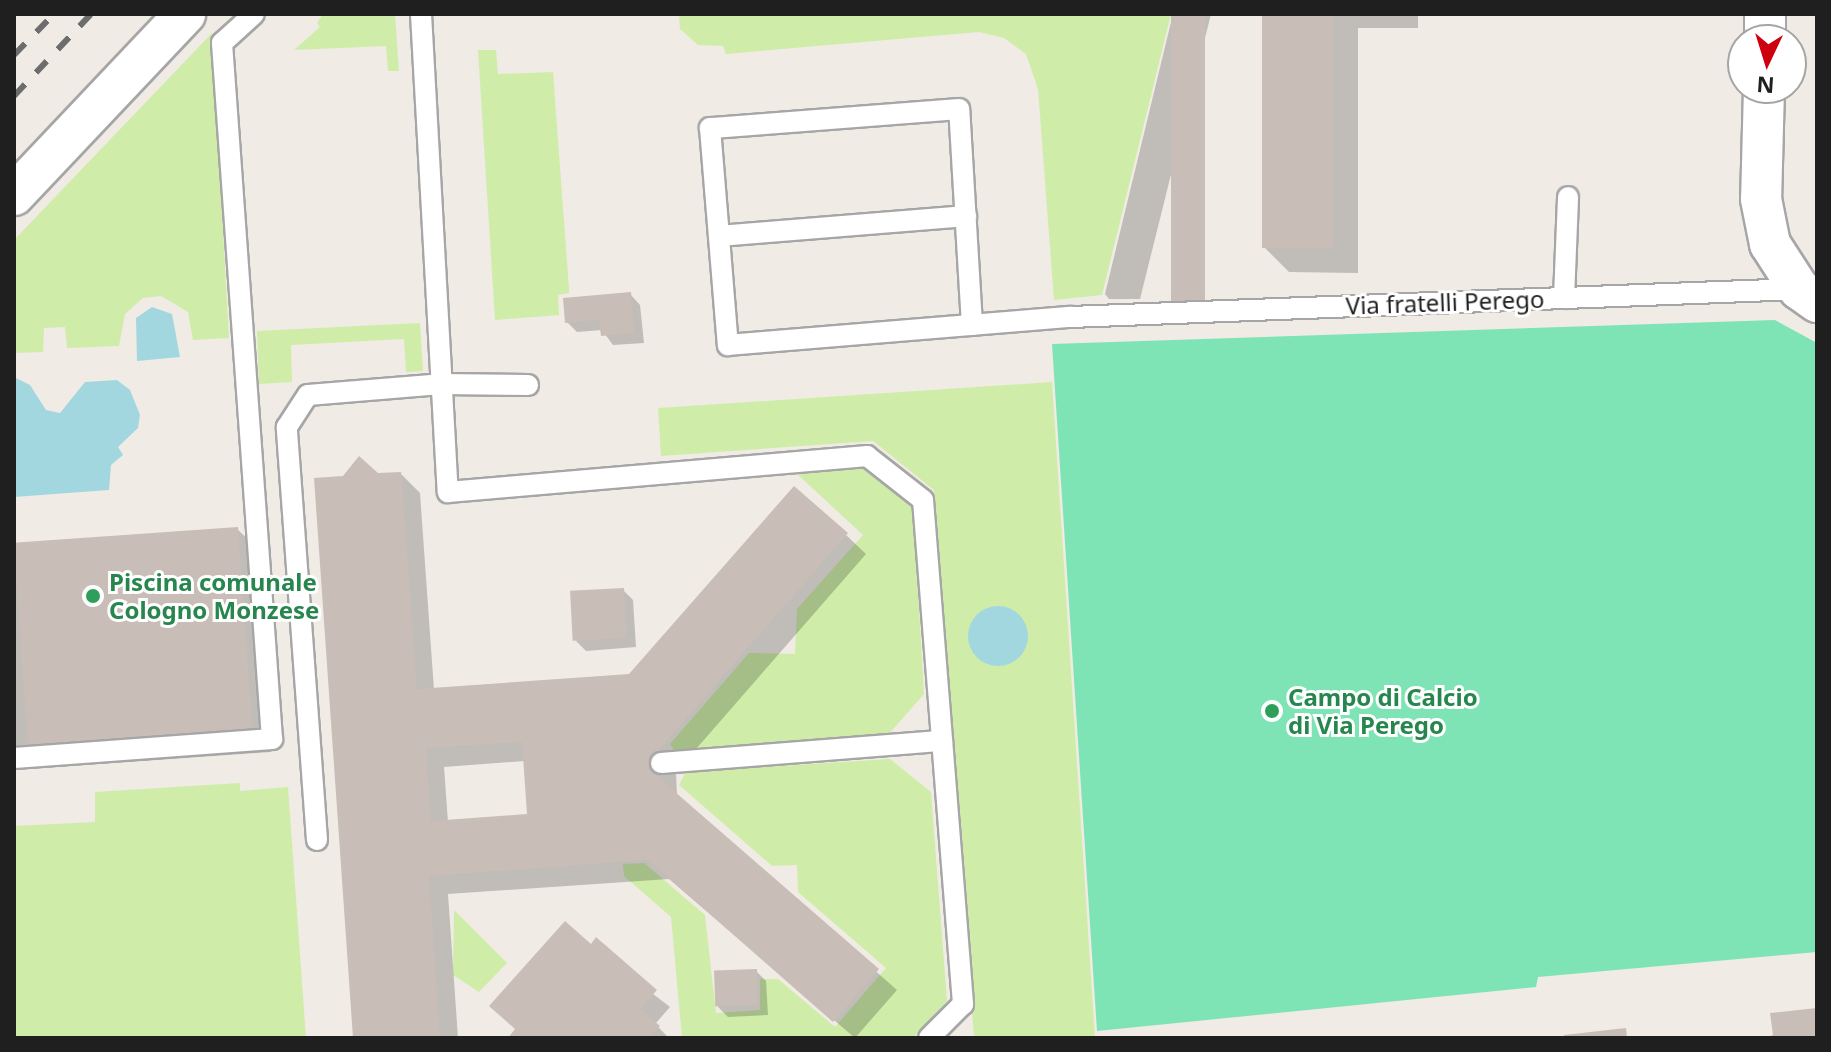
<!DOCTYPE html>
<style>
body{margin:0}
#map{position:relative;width:1831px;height:1052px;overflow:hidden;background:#f0ebe5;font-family:"Noto Sans",sans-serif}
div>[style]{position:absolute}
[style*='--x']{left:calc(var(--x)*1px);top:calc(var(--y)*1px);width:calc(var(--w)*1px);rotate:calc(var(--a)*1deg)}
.grass>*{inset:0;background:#cfeda8}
.pitch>*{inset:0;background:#7ee4b5}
.water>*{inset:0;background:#a2d7e0}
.round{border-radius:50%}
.shadow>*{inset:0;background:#0003}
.building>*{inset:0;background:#c8bdb7;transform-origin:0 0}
.roads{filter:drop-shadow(2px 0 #a6a6a6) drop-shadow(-2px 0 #a6a6a6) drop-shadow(0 2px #a6a6a6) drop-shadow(0 -2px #a6a6a6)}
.service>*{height:20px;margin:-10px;padding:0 10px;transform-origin:10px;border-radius:10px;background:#fff}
.minor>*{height:40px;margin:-20px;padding:0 20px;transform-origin:20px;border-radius:20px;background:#fff}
.rail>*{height:6px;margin-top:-3px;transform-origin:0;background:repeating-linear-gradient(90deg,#6d6d6d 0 16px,transparent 0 32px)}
.dots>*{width:22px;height:22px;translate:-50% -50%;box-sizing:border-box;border:4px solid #fff;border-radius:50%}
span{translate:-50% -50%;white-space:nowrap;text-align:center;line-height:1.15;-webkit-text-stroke:6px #fff;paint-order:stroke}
.street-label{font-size:24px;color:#1f1f1f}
.leisure-label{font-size:24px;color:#27864d;font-weight:700}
.left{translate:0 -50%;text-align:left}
.frame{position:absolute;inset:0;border:16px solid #1f1f1f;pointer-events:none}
.north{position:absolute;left:1727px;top:24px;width:80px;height:80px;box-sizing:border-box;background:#fff;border:2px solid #a5a5a5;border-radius:50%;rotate:184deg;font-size:22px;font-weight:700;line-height:32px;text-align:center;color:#1f1f1f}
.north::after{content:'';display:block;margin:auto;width:28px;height:36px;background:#ce0010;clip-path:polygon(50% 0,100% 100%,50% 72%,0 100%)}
</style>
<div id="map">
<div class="grass">
<div style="clip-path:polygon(323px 14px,395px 14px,399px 71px,388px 71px,386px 46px,294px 50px,320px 27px,317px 23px)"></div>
<div style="clip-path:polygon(679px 14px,1171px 14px,1102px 295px,1054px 300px,1038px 89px,1026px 54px,1004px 38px,979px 32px,726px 54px,723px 46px,698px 45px,680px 29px)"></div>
<div style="clip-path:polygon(212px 33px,229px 338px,193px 340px,188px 312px,161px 296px,143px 298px,125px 314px,119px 346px,67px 348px,65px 327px,44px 328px,43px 352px,14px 353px,14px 240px)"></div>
<div style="clip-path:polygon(478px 50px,496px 50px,498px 74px,553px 72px,569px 289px,569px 293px,558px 295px,559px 315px,495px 320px)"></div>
<div style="clip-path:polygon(420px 323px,423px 371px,406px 372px,404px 339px,291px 345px,292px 382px,259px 384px,257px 331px)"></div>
<div style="clip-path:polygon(1052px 382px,1095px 1038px,974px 1038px,934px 490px,873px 441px,661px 456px,658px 408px)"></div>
<div style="clip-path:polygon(867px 468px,913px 504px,924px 694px,888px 735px,674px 750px,670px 744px,749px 653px,795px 654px,797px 609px,863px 535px,796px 473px)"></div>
<div style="clip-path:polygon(890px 759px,931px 792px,947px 1001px,913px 1038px,682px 1038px,671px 917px,624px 876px,623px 864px,644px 863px,705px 915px,716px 1013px,760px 1010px,760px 979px,778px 979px,835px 1027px,886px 968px,798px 892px,797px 865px,772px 866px,679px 785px,686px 772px)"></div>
<div style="clip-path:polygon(240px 783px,240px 791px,288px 787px,306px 1038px,14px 1038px,14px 826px,95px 822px,95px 792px)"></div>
<div style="clip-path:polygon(454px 910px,507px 963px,479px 992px,453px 975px)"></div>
</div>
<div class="pitch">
<div style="clip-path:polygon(1775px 320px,1817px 343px,1817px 952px,1538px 977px,1536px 987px,1097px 1031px,1052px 344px)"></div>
</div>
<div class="water">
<div style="clip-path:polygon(152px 307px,172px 314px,180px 357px,137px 361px,136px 318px)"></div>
<div style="clip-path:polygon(14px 377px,30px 385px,46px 410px,60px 413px,85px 382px,117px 380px,130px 390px,140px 415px,138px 428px,118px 447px,123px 455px,111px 465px,109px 490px,14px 497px)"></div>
<div class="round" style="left:968px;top:606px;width:60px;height:60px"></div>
</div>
<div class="shadow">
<div style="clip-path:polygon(1173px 14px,1211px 14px,1140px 299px,1109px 299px,1105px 294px)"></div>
<div style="clip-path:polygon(1264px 14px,1418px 14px,1418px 28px,1358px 28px,1358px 273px,1289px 272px,1264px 247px)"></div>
<div style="clip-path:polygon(630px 294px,640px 305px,644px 343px,613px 345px,602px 330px,577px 332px,567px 322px)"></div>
<div style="clip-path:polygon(evenodd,401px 474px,420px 493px,434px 690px,630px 676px,846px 535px,866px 554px,676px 772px,677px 796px,897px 990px,855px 1038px,669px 879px,448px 894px,458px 1038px,355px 1038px,378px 475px,401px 474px,525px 761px,529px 816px,448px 822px,444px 767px,525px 761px)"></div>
<div style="clip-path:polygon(237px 529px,257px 548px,271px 752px,14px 770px,14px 544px)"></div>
<div style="clip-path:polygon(623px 590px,633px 600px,636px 647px,586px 651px,576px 641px)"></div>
<div style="clip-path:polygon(591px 946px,670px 1007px,655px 1024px,669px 1038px,510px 1038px)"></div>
<div style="clip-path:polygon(756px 971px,766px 981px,768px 1015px,728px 1017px,718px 1007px)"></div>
</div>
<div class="building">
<div style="left:1171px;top:14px;width:34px;height:289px"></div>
<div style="left:1262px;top:14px;width:71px;height:234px"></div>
<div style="clip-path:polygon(631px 292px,634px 333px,601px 336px,599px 320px,565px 323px,563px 298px)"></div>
<div style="clip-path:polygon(evenodd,359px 456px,378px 473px,401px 472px,417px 689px,629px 674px,794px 486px,848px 533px,657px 752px,659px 778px,879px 969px,833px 1022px,648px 860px,429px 876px,440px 1038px,353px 1038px,314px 478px,343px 476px,359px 456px,522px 742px,527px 814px,431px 821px,426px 748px,522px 742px)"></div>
<div style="left:238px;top:527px;width:206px;height:225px;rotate:86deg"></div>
<div style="left:624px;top:588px;width:50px;height:54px;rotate:87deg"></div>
<div style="clip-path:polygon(565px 921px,591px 944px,596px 937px,657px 990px,640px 1009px,660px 1026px,649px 1038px,508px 1038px,515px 1029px,489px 1006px)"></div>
<div style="left:757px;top:969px;width:36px;height:43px;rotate:88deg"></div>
<div style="clip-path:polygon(1817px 1008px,1817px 1038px,1764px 1038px,1773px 1035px,1770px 1013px)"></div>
<div style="clip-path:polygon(1626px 1028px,1627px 1038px,1564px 1038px,1564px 1035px)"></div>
</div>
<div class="roads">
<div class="service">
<div style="--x:421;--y:14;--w:479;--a:86.8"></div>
<div style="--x:448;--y:492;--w:421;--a:-4.9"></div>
<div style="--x:867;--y:456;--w:71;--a:38.2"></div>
<div style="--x:923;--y:500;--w:506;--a:85.46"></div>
<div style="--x:963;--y:1004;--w:48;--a:135"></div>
<div style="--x:719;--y:236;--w:248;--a:-4.6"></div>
<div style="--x:1564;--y:298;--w:101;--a:-87.7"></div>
<div style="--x:972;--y:325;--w:216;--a:-93.4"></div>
<div style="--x:959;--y:109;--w:250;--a:175.6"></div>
<div style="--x:710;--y:128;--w:218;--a:85.3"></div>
<div style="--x:728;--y:345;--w:343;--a:-4.7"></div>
<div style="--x:1070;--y:317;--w:730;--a:-2.2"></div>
<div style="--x:14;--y:758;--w:259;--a:-4.2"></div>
<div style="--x:272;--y:739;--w:698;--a:-94.11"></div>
<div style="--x:222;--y:43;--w:43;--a:-42.2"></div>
<div style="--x:661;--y:763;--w:282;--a:-4.5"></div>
<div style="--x:317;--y:840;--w:414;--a:-94.2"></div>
<div style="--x:287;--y:427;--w:38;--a:-57"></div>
<div style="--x:308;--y:395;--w:133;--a:-4.7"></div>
<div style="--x:441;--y:384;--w:87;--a:0.7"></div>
</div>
<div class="minor">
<div style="--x:1765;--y:40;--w:26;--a:-90"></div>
<div style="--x:1764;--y:88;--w:111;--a:91.5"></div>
<div style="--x:1761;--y:199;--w:46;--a:78.7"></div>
<div style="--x:1770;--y:244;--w:54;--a:57.2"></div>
<div style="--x:1799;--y:289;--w:22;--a:36"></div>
<div style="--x:14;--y:195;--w:249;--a:-46.6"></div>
</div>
</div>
<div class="rail">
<div style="--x:14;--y:55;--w:57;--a:-45.7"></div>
<div style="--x:14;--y:96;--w:112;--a:-46.8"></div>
</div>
<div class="dots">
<div style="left:93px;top:596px;background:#2e9e5b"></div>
<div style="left:1272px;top:711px;background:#2e9e5b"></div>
</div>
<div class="street-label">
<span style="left:1445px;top:302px;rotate:-2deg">Via fratelli Perego</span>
</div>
<div class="leisure-label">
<span class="left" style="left:109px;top:596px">Piscina comunale<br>Cologno Monzese</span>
<span class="left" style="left:1288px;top:711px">Campo di Calcio<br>di Via Perego</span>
</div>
<div class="frame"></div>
<div class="north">N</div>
</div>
